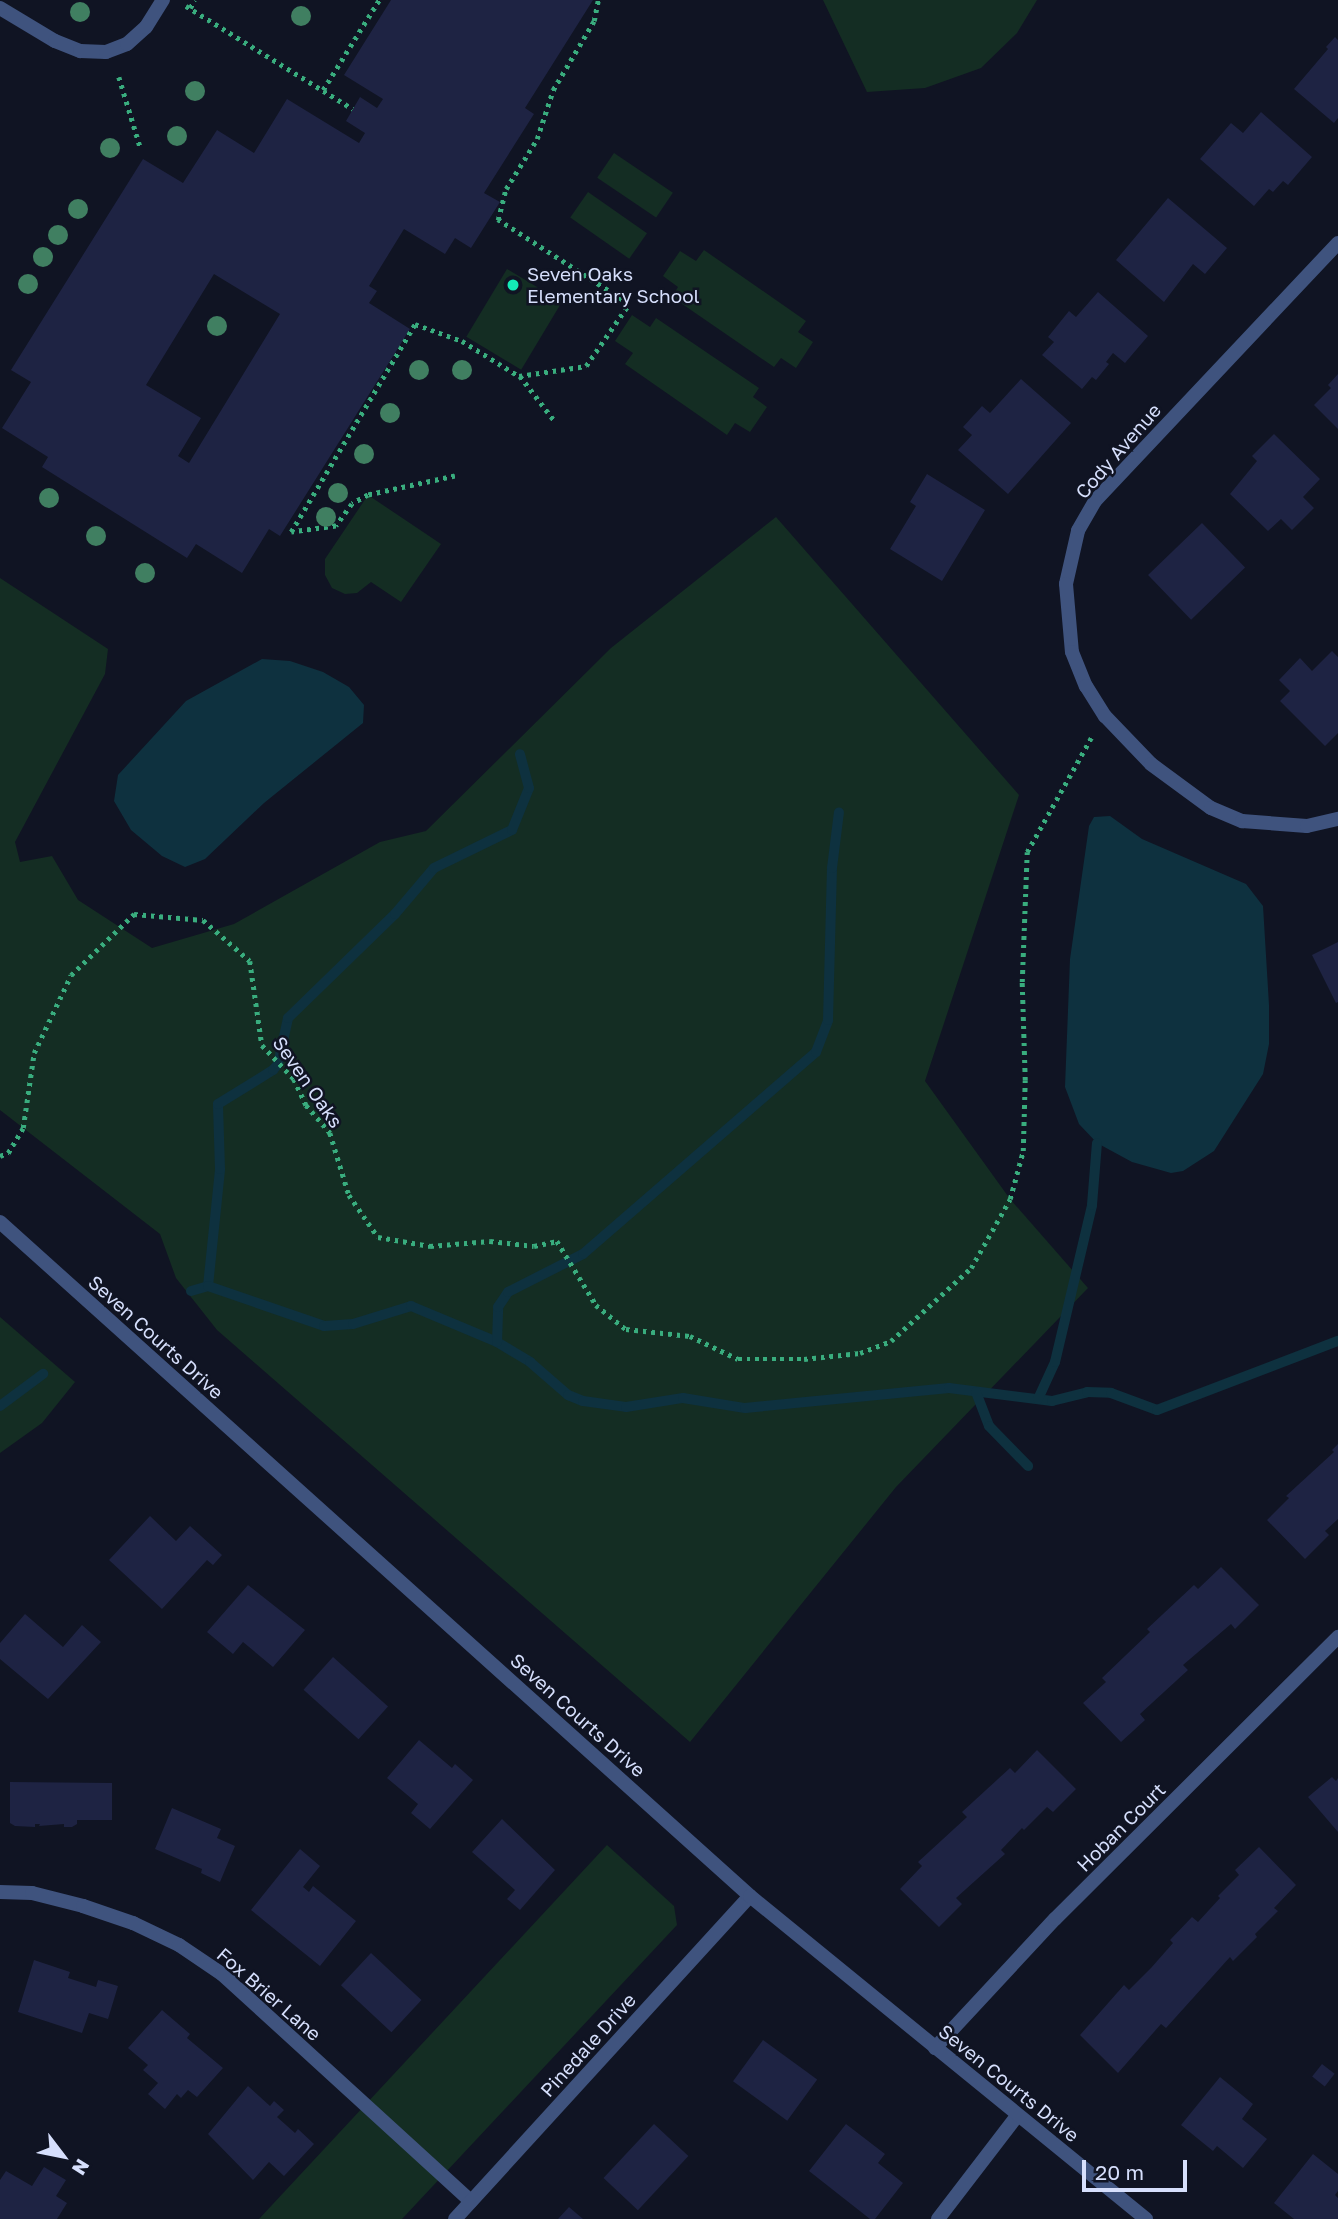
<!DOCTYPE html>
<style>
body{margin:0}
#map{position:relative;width:1338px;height:2219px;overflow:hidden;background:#101423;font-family:"Golos Text",sans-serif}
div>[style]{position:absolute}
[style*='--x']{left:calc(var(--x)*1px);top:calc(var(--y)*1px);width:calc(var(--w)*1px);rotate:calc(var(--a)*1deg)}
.green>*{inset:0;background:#142d23;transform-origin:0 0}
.water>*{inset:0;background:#0e313f}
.stream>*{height:10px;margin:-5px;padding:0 5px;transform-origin:5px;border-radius:5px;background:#0e313f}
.building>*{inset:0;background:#1e2343;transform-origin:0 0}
.path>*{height:4.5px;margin-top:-2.25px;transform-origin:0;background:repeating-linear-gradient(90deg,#39ad7e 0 3.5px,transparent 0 8.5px)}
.service>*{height:14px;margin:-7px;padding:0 7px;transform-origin:7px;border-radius:7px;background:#3f537e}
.minor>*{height:14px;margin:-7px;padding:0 7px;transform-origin:7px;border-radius:7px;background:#3f537e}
.tertiary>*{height:14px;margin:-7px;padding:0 7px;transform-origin:7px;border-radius:7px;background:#3f537e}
.trees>*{width:20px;height:20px;margin:-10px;border-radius:50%;background:#407f61}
.dots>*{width:19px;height:19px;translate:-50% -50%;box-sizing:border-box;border:4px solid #101423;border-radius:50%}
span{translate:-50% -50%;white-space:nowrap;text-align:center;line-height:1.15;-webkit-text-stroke:5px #101423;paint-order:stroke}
.poi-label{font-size:19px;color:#d6dffc}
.left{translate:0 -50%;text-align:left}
.street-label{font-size:19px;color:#d6dffc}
.north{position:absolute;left:28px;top:2121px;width:70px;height:70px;-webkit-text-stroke:5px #101423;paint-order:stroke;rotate:122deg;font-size:19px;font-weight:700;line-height:28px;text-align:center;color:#d6dffc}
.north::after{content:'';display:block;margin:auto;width:24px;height:32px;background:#d6dffc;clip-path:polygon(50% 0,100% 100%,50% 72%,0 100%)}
.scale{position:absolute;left:1082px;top:2160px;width:105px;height:32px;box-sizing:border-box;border:4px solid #d6dffc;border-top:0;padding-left:9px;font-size:21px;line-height:24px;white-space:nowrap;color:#d6dffc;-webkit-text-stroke:5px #101423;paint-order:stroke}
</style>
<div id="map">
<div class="green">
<div style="clip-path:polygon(823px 0,1037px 0,1017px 33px,981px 68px,925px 88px,867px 92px)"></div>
<div style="left:614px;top:153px;width:71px;height:30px;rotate:34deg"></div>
<div style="left:588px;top:192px;width:72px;height:31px;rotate:35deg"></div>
<div style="clip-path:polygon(704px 250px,806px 321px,798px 332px,813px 342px,796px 368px,781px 358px,774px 367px,672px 297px,678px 287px,663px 276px,680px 251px,696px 261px)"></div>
<div style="left:507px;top:269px;width:64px;height:79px;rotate:31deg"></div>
<div style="clip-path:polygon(632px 315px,650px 327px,656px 318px,759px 388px,753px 397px,767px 407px,750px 432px,735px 423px,727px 435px,625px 364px,633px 353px,615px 341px)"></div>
<div style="clip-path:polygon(368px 495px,441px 544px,401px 602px,371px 582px,357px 593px,345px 594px,332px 588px,325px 575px,325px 559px)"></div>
<div style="clip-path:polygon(776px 517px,1019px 795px,925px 1081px,1010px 1199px,1088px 1288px,896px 1487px,690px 1742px,217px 1330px,176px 1278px,160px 1234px,0 1110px,0 578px,108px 649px,105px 674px,15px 842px,20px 862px,52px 856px,78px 900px,152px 948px,234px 924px,380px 842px,426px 831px,611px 648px)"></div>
<div style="clip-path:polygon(0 1317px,75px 1382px,42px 1423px,0 1453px)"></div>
<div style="clip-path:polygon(607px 1845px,674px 1906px,677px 1925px,402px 2219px,259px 2219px)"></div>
</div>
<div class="water">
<div style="clip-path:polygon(262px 659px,290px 661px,323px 672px,349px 687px,364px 705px,363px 723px,264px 803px,205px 859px,185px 867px,162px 856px,131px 830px,114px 801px,118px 775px,186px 701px)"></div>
<div style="clip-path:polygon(1110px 816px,1142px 839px,1246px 884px,1263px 906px,1269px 1005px,1269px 1044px,1263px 1074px,1214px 1151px,1183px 1171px,1171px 1173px,1132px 1162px,1097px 1143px,1079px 1124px,1065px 1087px,1070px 959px,1089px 826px,1094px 817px)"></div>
</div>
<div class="stream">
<div style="--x:208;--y:1286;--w:118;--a:-84.1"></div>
<div style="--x:220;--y:1169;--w:65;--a:-91.8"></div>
<div style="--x:218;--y:1104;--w:65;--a:-31.7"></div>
<div style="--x:273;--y:1070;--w:8;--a:-50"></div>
<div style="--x:278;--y:1064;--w:47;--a:-77.7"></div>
<div style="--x:288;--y:1018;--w:149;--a:-44.2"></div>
<div style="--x:395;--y:914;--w:60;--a:-49.7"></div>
<div style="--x:434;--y:868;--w:87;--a:-26"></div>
<div style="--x:512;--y:830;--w:45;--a:-68"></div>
<div style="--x:529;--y:788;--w:35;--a:-105"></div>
<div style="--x:191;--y:1291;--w:18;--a:-16"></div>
<div style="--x:208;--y:1286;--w:123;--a:19"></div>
<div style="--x:324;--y:1326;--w:29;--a:-4"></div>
<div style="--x:353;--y:1324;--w:61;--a:-17.2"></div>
<div style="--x:411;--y:1306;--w:93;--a:22.7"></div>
<div style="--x:497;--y:1342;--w:39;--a:31"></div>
<div style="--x:530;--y:1362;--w:50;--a:41"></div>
<div style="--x:568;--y:1395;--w:16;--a:22"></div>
<div style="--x:583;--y:1401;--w:43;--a:7.9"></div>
<div style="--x:626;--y:1407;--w:58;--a:-9"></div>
<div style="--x:683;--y:1398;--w:63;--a:9.2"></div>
<div style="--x:745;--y:1408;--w:205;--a:-5.6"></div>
<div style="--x:949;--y:1388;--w:104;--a:7.2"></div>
<div style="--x:1052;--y:1401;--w:36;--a:-14"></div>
<div style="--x:1087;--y:1392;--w:24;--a:2"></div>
<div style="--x:1111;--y:1393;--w:49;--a:20.3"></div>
<div style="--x:1157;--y:1410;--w:194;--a:-20.9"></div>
<div style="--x:497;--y:1342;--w:35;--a:-88"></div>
<div style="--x:498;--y:1307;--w:18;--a:-56"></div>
<div style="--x:508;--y:1292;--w:84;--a:-26.9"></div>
<div style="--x:583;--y:1254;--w:308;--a:-40.9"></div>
<div style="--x:816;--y:1052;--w:34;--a:-69"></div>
<div style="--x:828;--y:1020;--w:152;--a:-88.5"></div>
<div style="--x:832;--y:868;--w:56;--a:-82.9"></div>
<div style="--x:976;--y:1392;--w:36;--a:69"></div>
<div style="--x:989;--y:1426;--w:56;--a:45.7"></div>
<div style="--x:1038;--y:1399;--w:41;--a:-65.3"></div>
<div style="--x:1055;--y:1362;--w:161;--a:-76.7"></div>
<div style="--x:1092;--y:1205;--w:62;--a:-85.4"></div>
<div style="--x:0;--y:1406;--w:54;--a:-36.7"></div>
</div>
<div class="building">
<div style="clip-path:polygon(evenodd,391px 0,593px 0,525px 108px,534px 114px,484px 193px,500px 202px,471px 248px,455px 238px,445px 254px,404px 229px,369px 286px,377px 291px,369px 303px,410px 329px,280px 536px,269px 529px,242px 573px,196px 544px,187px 558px,42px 467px,48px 457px,2px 428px,31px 382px,11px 370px,143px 159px,183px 183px,217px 130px,254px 153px,287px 99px,359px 143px,365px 133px,346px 121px,360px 97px,377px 108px,383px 99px,344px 75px,391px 0,214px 274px,280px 314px,189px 463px,178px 456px,201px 418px,146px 385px,214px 274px)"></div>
<div style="clip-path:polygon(1335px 37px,1338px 40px,1338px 118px,1334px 123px,1294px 89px,1328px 49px,1326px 47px)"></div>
<div style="clip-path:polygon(1261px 112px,1312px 157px,1288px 185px,1283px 181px,1273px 192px,1269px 189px,1254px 206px,1200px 159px,1231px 123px,1243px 133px)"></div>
<div style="clip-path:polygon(1168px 198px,1227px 248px,1205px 274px,1193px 264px,1164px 302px,1116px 260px)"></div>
<div style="clip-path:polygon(1098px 292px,1148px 336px,1125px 363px,1113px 353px,1106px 362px,1109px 364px,1096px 380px,1092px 377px,1082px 389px,1042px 355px,1054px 342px,1048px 337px,1069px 311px,1076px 317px)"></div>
<div style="clip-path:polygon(1338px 374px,1338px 429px,1314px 405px,1331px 388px,1328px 385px)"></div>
<div style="clip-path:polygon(1021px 379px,1071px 423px,1008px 494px,958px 450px,972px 435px,963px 427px,982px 406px,990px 413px)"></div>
<div style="clip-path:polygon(1274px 434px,1320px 479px,1303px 497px,1314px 508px,1292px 530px,1281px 519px,1268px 531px,1230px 494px,1257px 461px,1252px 456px)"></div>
<div style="clip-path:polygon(927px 474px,985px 510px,942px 581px,890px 549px,916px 506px,910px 502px)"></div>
<div style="left:1202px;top:523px;width:62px;height:75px;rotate:46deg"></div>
<div style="clip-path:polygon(1332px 651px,1338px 657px,1338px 733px,1325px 746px,1280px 701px,1290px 691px,1279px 680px,1300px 658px,1312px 671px)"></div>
<div style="clip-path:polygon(1338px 942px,1338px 1002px,1336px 1003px,1312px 955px)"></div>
<div style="clip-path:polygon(1338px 1444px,1338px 1519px,1325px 1531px,1329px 1535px,1305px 1559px,1267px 1520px,1289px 1498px,1286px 1496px,1334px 1452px,1332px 1450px)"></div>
<div style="clip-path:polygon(150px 1516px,176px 1541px,190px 1526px,222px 1555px,213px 1565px,207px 1560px,162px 1609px,109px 1560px)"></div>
<div style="clip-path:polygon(1221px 1567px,1259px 1605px,1235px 1629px,1231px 1624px,1183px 1665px,1188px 1670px,1140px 1714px,1145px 1720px,1121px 1742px,1083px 1703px,1106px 1682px,1102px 1678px,1150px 1632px,1147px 1629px,1194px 1585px,1198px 1589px)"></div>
<div style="clip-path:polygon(248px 1585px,305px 1630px,273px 1667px,243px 1642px,233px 1654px,207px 1632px)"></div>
<div style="clip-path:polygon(25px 1614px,63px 1647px,82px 1625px,101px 1642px,48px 1699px,0 1659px,0 1643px)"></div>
<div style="left:333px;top:1657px;width:74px;height:44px;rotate:42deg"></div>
<div style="clip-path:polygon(419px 1740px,452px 1768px,455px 1764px,473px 1780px,430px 1829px,411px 1813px,418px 1804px,387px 1778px)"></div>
<div style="clip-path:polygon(1037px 1750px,1076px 1789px,1053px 1812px,1047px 1807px,1024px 1830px,1022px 1828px,1001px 1850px,1005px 1854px,956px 1898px,962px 1904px,939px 1927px,900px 1889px,922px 1866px,918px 1862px,967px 1817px,962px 1812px,1010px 1768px,1015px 1773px)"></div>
<div style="clip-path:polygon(1332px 1777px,1336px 1781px,1338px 1778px,1338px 1832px,1308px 1797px)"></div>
<div style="clip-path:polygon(10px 1782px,112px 1783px,112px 1820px,77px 1820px,77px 1824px,72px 1827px,64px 1827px,64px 1824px,39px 1826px,40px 1824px,35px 1824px,35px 1827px,15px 1826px,10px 1823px)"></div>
<div style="clip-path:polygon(172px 1808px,221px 1829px,217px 1838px,235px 1846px,220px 1882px,201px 1873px,202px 1869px,155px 1849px)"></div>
<div style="clip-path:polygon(502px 1819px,555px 1870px,520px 1910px,507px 1899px,515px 1890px,472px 1852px)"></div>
<div style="clip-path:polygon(1259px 1847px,1296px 1885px,1274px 1908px,1278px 1911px,1255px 1934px,1257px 1937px,1233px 1961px,1230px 1957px,1166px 2028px,1161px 2024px,1118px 2073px,1080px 2035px,1124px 1985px,1129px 1990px,1151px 1968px,1173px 1943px,1170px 1940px,1192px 1917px,1198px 1922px,1220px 1898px,1218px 1896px,1239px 1875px,1235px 1870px)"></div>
<div style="clip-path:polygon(300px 1849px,320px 1866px,303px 1887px,309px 1892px,313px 1886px,356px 1921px,320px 1966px,251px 1910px)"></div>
<div style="left:371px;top:1953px;width:69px;height:44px;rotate:43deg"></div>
<div style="clip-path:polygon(34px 1960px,70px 1972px,68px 1978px,96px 1987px,98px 1980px,118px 1986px,108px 2019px,89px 2013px,82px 2033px,18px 2012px)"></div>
<div style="clip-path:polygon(162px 2010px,190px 2034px,187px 2038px,223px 2068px,197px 2097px,188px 2090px,181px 2098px,177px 2094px,165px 2109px,148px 2094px,158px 2083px,143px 2070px,148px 2065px,128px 2048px)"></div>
<div style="left:763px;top:2040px;width:67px;height:51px;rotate:36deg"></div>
<div style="left:1322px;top:2064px;width:16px;height:16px;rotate:38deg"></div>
<div style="clip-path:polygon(1220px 2077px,1253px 2104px,1242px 2119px,1267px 2139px,1243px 2168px,1217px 2146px,1213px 2151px,1181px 2125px)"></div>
<div style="clip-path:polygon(248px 2086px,270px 2106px,274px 2101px,284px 2110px,277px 2117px,295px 2133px,298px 2129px,314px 2144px,284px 2176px,269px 2162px,253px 2180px,208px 2134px)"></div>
<div style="left:654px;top:2124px;width:47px;height:74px;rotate:43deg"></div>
<div style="clip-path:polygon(846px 2124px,885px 2154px,878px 2163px,903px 2183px,875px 2219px,870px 2219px,809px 2171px)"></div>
<div style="clip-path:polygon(1313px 2154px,1338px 2174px,1338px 2191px,1335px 2195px,1338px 2198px,1338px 2219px,1294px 2219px,1274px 2203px)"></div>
<div style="clip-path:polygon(44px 2167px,66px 2180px,56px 2196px,67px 2203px,57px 2219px,0 2219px,0 2180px,6px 2171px,32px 2186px)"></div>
<div style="clip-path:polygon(569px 2207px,583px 2219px,558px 2219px)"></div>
</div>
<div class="path">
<div style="--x:186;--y:6;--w:196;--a:31.7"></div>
<div style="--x:190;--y:8;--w:9;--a:-58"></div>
<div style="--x:119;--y:77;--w:72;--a:73.1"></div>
<div style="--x:323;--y:90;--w:106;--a:-58.1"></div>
<div style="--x:520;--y:376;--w:56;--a:52.3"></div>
<div style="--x:455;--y:476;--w:89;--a:167.7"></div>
<div style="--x:368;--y:495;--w:18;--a:151"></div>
<div style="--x:352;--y:504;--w:27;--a:126"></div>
<div style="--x:336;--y:526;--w:45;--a:172.4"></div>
<div style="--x:291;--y:532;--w:242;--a:-59.2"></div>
<div style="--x:415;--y:324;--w:50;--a:19.9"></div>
<div style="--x:462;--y:341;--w:67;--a:31.6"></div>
<div style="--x:519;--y:376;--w:68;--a:-8.5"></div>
<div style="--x:586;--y:366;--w:75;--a:-55.3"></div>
<div style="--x:629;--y:304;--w:156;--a:-147.3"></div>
<div style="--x:498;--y:220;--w:32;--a:-76"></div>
<div style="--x:506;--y:189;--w:59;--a:-58.2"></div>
<div style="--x:537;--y:139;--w:52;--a:-71.9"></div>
<div style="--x:553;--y:90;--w:80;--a:-59.3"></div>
<div style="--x:594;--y:21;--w:21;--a:-79"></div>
<div style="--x:0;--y:1156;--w:9;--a:-21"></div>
<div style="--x:8;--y:1153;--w:29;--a:-59"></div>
<div style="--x:23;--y:1128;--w:76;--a:-81.7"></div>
<div style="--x:34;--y:1053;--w:86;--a:-64.6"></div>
<div style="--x:71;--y:975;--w:88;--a:-44.1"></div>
<div style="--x:134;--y:914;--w:69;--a:5"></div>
<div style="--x:203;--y:920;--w:62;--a:41.1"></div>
<div style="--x:250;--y:961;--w:85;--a:81.9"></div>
<div style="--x:262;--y:1045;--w:47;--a:46.7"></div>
<div style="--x:294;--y:1079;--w:29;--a:65"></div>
<div style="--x:306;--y:1105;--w:37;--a:49"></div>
<div style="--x:330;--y:1133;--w:65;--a:73"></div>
<div style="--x:349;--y:1195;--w:51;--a:55.4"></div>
<div style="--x:378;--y:1237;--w:53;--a:9.8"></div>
<div style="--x:430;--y:1246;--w:60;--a:-4.8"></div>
<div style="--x:490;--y:1241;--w:44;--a:6.5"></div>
<div style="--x:534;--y:1246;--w:24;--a:-12"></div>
<div style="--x:557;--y:1241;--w:75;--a:58.6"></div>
<div style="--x:596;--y:1305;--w:38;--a:39"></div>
<div style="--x:626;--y:1329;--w:64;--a:6.2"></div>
<div style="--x:690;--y:1336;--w:53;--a:25.6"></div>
<div style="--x:738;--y:1359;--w:66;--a:0"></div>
<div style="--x:804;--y:1359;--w:56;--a:-6.1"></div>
<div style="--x:860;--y:1353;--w:33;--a:-21"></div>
<div style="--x:891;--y:1341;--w:108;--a:-42.4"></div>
<div style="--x:971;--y:1268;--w:79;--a:-60.5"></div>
<div style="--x:1010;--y:1199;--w:50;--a:-74.8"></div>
<div style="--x:1023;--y:1151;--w:71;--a:-88.4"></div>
<div style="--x:1025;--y:1080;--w:98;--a:-91.8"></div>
<div style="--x:1022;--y:982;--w:130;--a:-87.8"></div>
<div style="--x:1027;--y:852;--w:131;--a:-60.7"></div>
</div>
<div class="service">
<div style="--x:0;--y:8;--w:64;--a:31"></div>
<div style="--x:55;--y:41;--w:27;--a:22"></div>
<div style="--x:80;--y:51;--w:26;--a:2"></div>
<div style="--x:106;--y:52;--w:22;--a:-21"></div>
<div style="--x:127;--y:44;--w:25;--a:-42"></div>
<div style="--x:146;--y:27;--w:32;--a:-58"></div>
<div style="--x:938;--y:2219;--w:130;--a:-52.5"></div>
</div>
<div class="minor">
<div style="--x:1338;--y:243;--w:354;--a:133.3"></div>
<div style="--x:1095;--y:501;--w:34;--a:120"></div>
<div style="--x:1078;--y:531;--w:54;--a:102.8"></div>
<div style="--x:1066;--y:584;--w:68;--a:85"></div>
<div style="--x:1072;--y:652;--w:37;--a:68"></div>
<div style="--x:1086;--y:686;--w:36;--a:58"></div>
<div style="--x:1105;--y:716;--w:66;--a:46.2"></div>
<div style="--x:1151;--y:764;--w:74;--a:36.3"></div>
<div style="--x:1211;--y:808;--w:34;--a:23"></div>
<div style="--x:1242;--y:821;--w:65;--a:4.4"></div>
<div style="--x:1307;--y:826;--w:32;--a:-13"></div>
<div style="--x:0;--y:1892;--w:32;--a:2"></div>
<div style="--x:32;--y:1893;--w:53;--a:14.3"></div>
<div style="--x:83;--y:1906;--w:53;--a:18.8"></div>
<div style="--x:133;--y:1923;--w:51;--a:25.6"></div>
<div style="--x:179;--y:1945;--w:52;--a:34"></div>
<div style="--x:222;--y:1974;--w:337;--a:42.4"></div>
<div style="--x:935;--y:2048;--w:176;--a:-47.1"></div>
<div style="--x:1055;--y:1919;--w:400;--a:-44.9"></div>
<div style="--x:455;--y:2219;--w:437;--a:-47.6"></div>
</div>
<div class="tertiary">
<div style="--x:0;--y:1222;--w:1008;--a:41.94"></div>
<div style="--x:750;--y:1896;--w:511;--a:39.2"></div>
</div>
<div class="trees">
<div style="left:80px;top:12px"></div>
<div style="left:301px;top:16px"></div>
<div style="left:195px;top:91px"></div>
<div style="left:177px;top:136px"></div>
<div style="left:110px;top:148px"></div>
<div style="left:78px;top:209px"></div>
<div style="left:58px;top:235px"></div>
<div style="left:43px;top:257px"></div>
<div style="left:28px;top:284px"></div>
<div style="left:217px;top:326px"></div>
<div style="left:419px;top:370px"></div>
<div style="left:462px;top:370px"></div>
<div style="left:390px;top:413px"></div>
<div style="left:364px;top:454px"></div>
<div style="left:338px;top:493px"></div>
<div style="left:49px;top:498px"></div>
<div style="left:326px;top:517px"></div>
<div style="left:96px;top:536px"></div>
<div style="left:145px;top:573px"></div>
</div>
<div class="dots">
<div style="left:513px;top:285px;background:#14eab6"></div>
</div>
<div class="poi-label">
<span class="left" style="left:527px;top:285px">Seven Oaks<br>Elementary School</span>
</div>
<div class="street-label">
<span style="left:1118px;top:451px;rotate:-49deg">Cody Avenue</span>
<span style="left:308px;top:1082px;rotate:55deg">Seven Oaks</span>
<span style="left:156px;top:1337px;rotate:42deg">Seven Courts Drive</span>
<span style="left:578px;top:1715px;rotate:42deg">Seven Courts Drive</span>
<span style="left:1121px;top:1827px;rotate:-45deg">Hoban Court</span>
<span style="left:269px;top:1994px;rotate:41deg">Fox Brier Lane</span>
<span style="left:588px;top:2045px;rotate:-48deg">Pinedale Drive</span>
<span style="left:1009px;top:2083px;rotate:39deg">Seven Courts Drive</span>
</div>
<div class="north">N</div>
<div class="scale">20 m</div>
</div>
